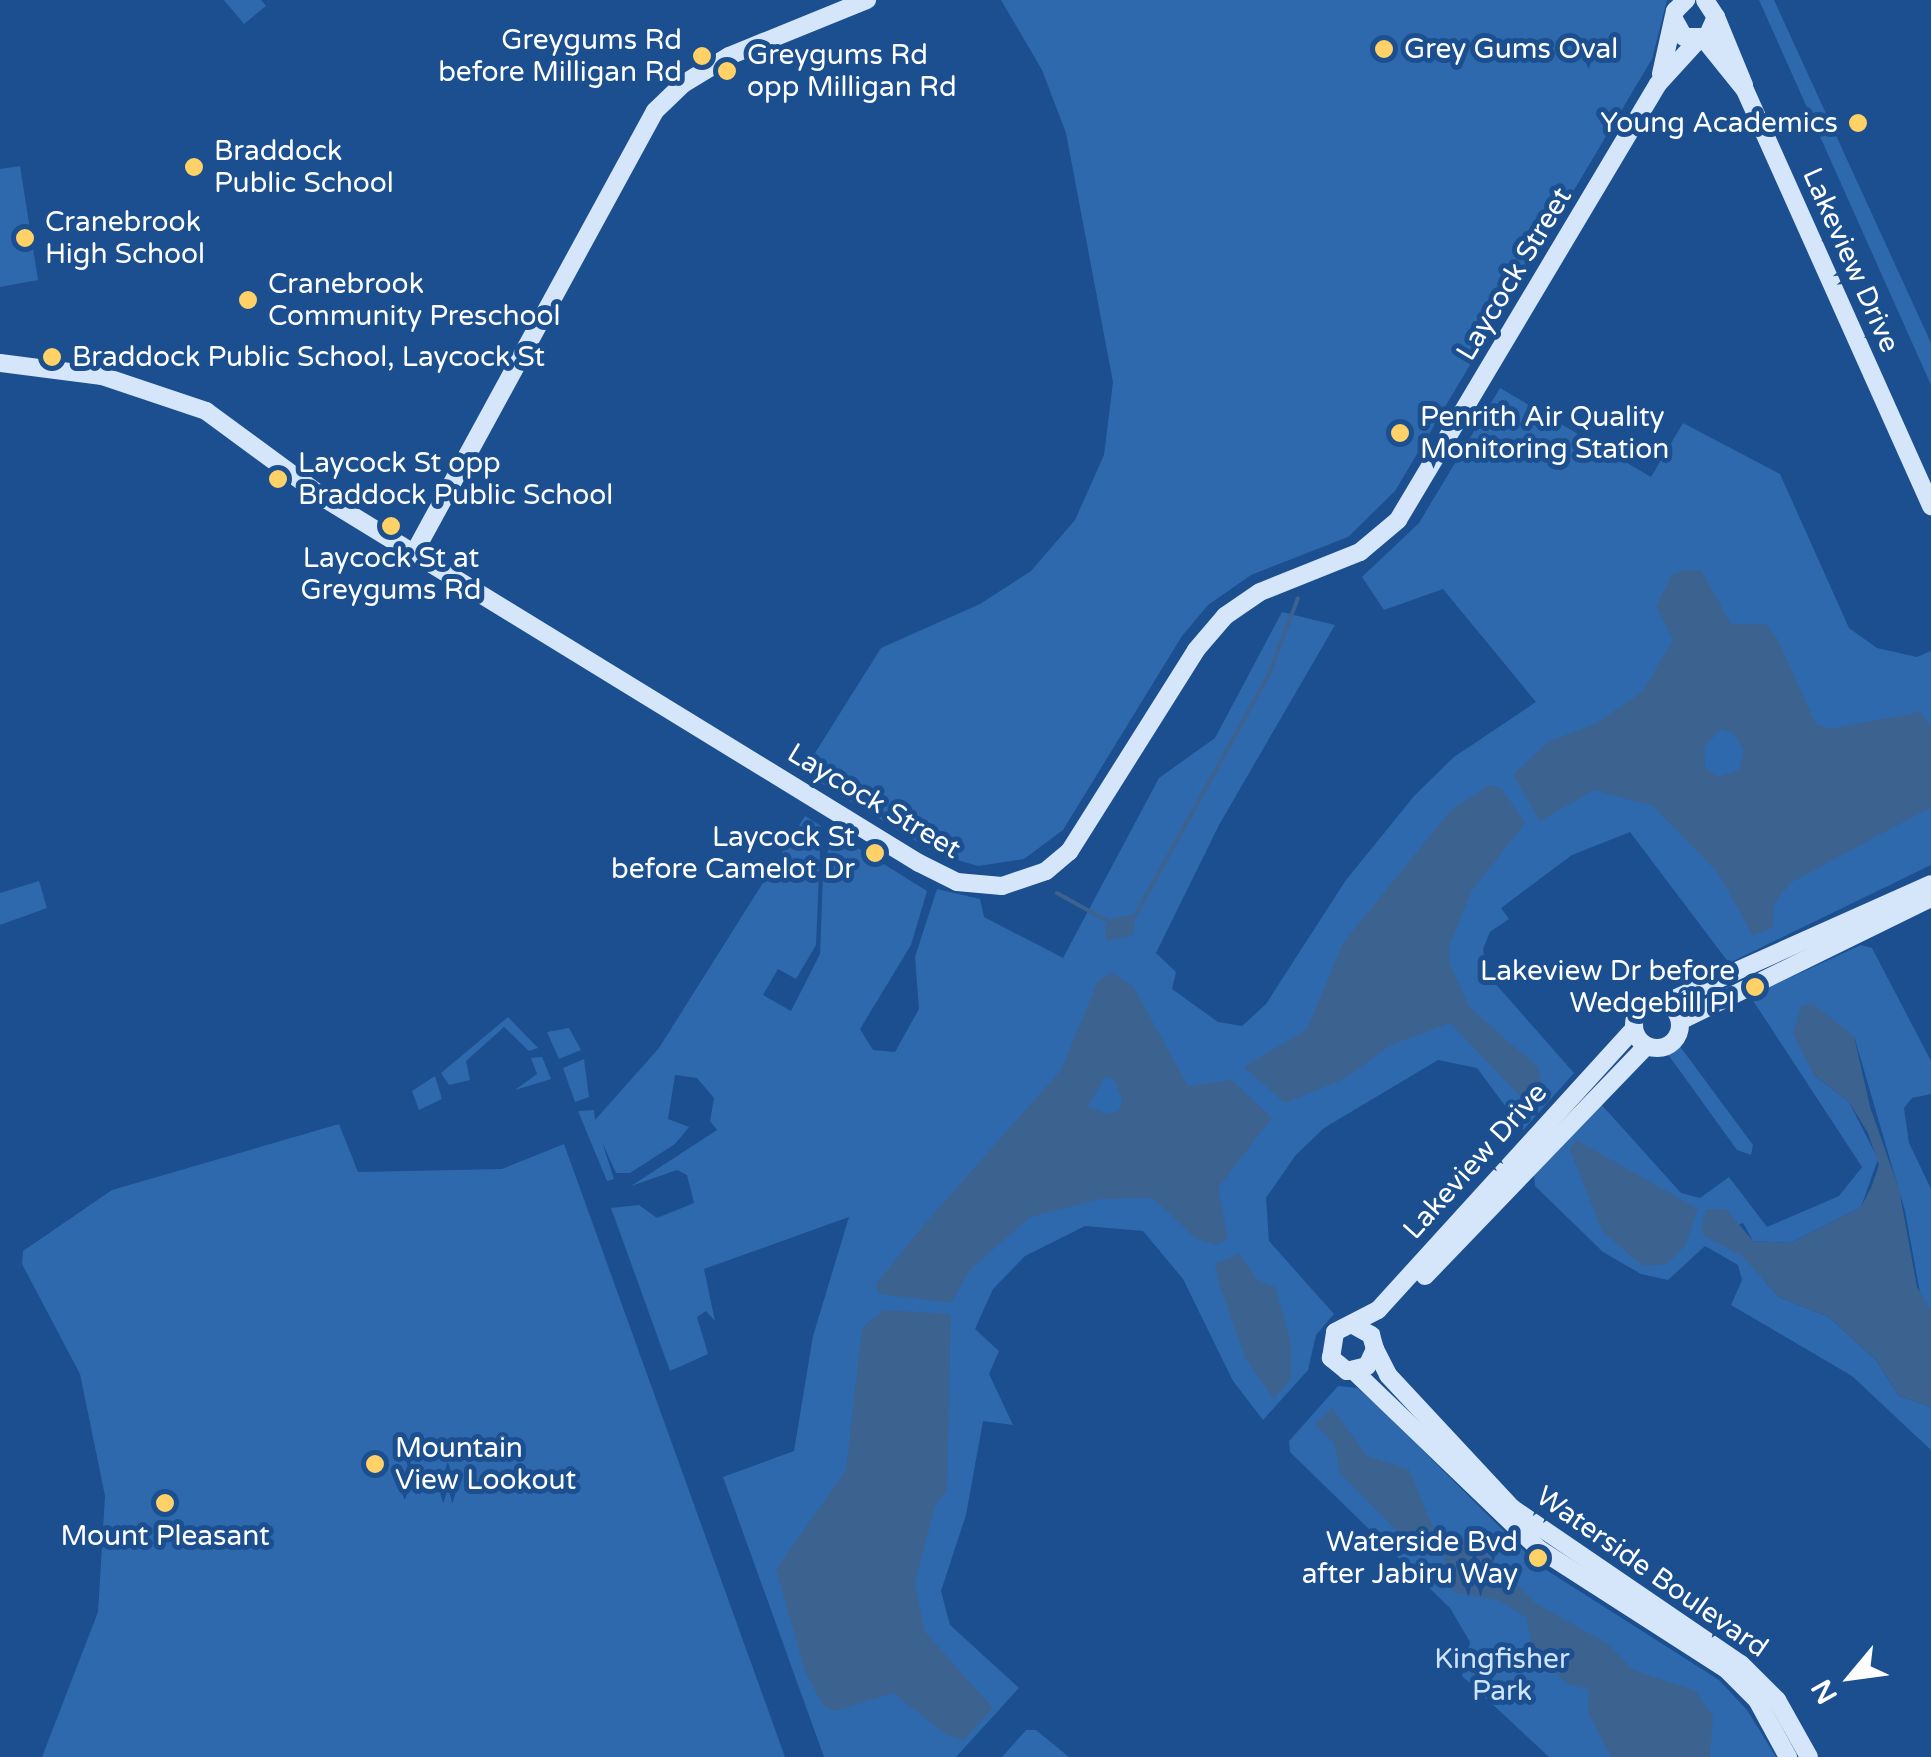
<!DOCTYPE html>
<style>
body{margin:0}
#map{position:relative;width:1931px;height:1757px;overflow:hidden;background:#1b4f8f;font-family:"Varela Round",sans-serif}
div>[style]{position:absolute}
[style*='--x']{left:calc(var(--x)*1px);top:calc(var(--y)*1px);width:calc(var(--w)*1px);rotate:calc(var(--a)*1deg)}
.green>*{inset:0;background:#2e69ad}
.water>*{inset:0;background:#3c6290}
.stream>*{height:4px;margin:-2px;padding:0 2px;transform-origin:2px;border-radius:2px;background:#3c6290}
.secondary>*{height:18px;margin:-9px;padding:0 9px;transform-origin:9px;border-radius:9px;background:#d6e6fa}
.secondary>.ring{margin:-9px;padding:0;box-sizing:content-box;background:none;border:18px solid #d6e6fa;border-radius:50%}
.dots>*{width:28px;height:28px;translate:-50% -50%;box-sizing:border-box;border:5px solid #1b4f8f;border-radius:50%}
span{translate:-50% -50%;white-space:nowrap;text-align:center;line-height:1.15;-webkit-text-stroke:10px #1b4f8f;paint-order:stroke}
.poi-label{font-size:28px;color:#fff}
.right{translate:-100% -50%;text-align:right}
.left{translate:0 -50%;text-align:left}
.street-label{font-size:28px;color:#fff}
.park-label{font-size:28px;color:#cfe3fa}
.north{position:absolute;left:1801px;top:1627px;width:100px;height:100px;-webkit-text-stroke:8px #1b4f8f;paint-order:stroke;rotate:241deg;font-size:28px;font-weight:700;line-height:40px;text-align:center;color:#fff}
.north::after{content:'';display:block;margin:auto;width:35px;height:45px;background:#fff;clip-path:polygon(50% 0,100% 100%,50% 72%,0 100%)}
</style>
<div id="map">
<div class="green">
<div style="clip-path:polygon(224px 0,261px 0,266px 6px,244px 24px)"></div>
<div style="clip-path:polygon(1001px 0,1667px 0,1652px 59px,1395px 491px,1348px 537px,1251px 575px,1208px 605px,1182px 636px,1063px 830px,1024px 859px,978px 866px,937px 854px,803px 772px,881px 648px,980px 604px,1031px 571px,1075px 520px,1104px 455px,1113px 382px,1066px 133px,1042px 70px)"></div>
<div style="clip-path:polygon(1759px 0,1774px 0,1931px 343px,1931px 385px)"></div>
<div style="clip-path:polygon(20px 166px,38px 280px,0 287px,0 169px)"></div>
<div style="clip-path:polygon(1500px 388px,1651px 477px,1683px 423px,1780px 474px,1849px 628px,1877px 648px,1917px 657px,1931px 651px,1931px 865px,1729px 963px,1630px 832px,1572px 855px,1501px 908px,1509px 919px,1490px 932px,1483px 949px,1486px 973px,1574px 1073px,1523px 1130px,1477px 1068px,1438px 1060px,1324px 1128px,1295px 1156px,1266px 1198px,1269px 1241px,1334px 1314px,1316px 1335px,1308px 1370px,1263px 1420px,1233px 1381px,1183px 1279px,1143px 1231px,1085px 1226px,1025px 1256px,993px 1289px,975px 1329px,999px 1351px,989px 1374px,1013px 1425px,983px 1421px,966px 1515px,941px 1591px,950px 1625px,1019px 1688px,956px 1757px,824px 1757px,723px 1477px,794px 1451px,813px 1336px,849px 1217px,704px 1269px,715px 1321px,706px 1311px,697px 1317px,708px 1354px,670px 1371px,611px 1208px,639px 1205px,657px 1218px,694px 1203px,687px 1175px,677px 1170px,631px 1186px,717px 1130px,710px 1121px,714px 1098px,697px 1078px,675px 1075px,668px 1119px,689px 1127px,675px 1144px,630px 1173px,616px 1173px,602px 1142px,614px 1179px,607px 1181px,578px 1111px,594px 1110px,595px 1120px,659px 1048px,805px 816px,821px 826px,816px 945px,796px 979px,778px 969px,763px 995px,791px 1011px,820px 954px,823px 874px,832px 832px,927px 891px,911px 945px,860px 1029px,873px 1050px,895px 1052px,919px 1009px,915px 957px,937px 889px,980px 899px,984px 917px,1063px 958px,1159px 778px,1215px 738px,1282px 612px,1335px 625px,1219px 825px,1156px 953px,1176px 972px,1172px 989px,1218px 1022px,1242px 1026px,1266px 1004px,1346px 880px,1415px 795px,1454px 757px,1536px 702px,1443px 589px,1384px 610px,1362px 577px,1419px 523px)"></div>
<div style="clip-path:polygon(39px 881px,47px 908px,0 925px,0 893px)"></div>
<div style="clip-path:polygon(evenodd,1861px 945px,1872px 948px,1931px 1061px,1931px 1094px,1912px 1098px,1904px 1108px,1909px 1143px,1931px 1189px,1931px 1310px,1921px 1298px,1905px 1211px,1854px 1036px,1814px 1075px,1849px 1102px,1878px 1159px,1861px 1207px,1791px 1243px,1753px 1241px,1743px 1223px,1705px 1236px,1742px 1255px,1779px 1297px,1829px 1317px,1876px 1360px,1899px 1396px,1931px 1407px,1931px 1450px,1852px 1376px,1731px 1305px,1742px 1280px,1738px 1265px,1705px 1246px,1668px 1280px,1641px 1274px,1603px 1252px,1535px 1186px,1534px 1175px,1600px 1103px,1681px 1193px,1700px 1198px,1729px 1177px,1767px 1227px,1839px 1196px,1862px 1167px,1750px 996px,1861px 945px,1570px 1149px,1612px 1161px,1651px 1187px,1595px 1210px,1570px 1149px)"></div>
<div style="clip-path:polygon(508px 1017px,538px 1048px,529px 1051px,504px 1027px,466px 1061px,470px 1080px,449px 1085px,441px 1073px)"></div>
<div style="clip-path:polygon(569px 1028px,581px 1050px,559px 1059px,547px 1032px)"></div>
<div style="clip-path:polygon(1679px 1045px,1753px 1145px,1751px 1155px,1737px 1150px,1667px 1053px)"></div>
<div style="clip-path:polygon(542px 1057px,551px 1079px,515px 1090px,537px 1074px,531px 1058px)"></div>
<div style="clip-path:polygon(584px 1059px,589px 1097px,575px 1102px,563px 1068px)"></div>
<div style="clip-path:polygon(435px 1076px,442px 1099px,419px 1110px,412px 1091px)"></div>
<div style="clip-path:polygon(339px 1124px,358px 1172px,502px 1169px,564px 1144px,785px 1757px,42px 1757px,98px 1612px,105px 1496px,80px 1374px,22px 1264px,23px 1251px,112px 1190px)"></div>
<div style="clip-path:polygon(1338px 1386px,1357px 1388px,1376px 1404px,1531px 1558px,1527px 1565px,1535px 1570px,1540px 1566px,1719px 1680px,1747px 1710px,1776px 1757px,1549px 1757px,1462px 1676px,1470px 1642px,1450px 1608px,1290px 1452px,1289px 1441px)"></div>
<div style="clip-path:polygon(1026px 1730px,1036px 1730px,1069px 1757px,1002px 1757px)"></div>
</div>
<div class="water">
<div style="clip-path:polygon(evenodd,1685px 570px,1701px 570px,1731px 624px,1765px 624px,1777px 638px,1816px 724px,1829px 729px,1920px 712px,1931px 727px,1931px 807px,1790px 883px,1774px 904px,1772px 928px,1753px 936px,1718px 873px,1653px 806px,1594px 790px,1540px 821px,1513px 775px,1549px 741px,1595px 724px,1642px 692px,1673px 640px,1656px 606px,1672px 575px,1685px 570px,1721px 729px,1733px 733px,1744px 751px,1739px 770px,1717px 777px,1705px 767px,1704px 747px,1721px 729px)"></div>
<div style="clip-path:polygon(1489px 785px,1501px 788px,1525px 823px,1471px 892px,1449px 947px,1450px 964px,1470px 1008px,1537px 1066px,1542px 1081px,1523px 1099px,1450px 1023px,1391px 1045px,1344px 1079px,1285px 1103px,1244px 1067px,1307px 1029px,1343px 943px,1451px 810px)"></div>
<div style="clip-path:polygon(1136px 914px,1133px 935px,1106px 941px,1105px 926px,1113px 918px)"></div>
<div style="clip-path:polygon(evenodd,1112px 972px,1133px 986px,1188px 1086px,1232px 1080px,1272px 1118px,1218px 1188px,1228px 1238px,1217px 1245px,1196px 1239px,1153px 1198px,1100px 1199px,1030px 1217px,970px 1270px,951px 1303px,879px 1294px,876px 1284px,922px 1227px,1061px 1070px,1098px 981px,1112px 972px,1105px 1077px,1114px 1079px,1122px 1100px,1119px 1111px,1109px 1114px,1088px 1106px,1105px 1077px)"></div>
<div style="clip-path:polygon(1812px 1003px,1854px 1036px,1870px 1107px,1899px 1189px,1917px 1287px,1931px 1310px,1931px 1407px,1899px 1396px,1876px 1360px,1829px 1317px,1779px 1297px,1742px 1256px,1704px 1236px,1701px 1227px,1706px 1209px,1726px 1209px,1753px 1241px,1791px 1243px,1861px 1207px,1871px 1188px,1879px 1165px,1868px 1133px,1849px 1102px,1814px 1075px,1793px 1034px,1801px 1006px)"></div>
<div style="clip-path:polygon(1576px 1140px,1698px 1209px,1685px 1246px,1667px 1264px,1643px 1266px,1602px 1231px,1570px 1149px)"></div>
<div style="clip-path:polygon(1239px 1254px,1258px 1280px,1275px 1287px,1291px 1342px,1291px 1378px,1274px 1399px,1245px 1358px,1218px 1280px,1215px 1264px)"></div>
<div style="clip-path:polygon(883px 1310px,951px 1314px,947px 1490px,935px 1506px,915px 1583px,925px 1632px,993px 1708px,964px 1740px,947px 1735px,893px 1693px,835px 1711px,824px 1707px,805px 1671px,776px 1569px,846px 1470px,862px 1328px)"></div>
<div style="clip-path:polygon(1332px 1408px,1367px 1456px,1409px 1469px,1436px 1535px,1473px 1540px,1534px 1602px,1608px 1644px,1633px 1670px,1696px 1691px,1713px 1717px,1710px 1757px,1611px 1757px,1588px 1712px,1589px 1689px,1569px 1685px,1533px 1652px,1526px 1617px,1497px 1600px,1454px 1592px,1444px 1573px,1445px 1557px,1413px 1547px,1340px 1473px,1334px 1443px,1315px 1424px)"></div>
</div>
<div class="stream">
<div style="--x:1057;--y:893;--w:60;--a:29.1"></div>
<div style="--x:1136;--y:914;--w:274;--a:-61"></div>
<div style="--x:1269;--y:674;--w:81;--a:-69.1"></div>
</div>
<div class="secondary">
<div style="--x:1716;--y:17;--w:74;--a:67.6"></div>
<div style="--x:1674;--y:19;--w:21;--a:61"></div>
<div style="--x:1684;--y:37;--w:23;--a:0"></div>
<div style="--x:1707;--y:37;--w:22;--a:-66"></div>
<div style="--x:1716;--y:17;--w:20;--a:-123"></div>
<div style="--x:1704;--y:39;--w:65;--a:51.2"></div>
<div style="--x:1745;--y:90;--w:456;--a:65.9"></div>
<div style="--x:1661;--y:74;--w:65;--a:-77.5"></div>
<div style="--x:1675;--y:11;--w:16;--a:-45"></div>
<div style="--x:0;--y:363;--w:103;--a:7.3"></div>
<div style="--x:102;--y:376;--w:110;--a:18.6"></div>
<div style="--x:206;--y:411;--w:150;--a:36.3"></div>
<div style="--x:327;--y:500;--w:694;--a:31.52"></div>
<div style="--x:919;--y:863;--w:42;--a:26.6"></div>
<div style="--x:957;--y:882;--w:45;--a:5.1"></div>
<div style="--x:1002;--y:886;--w:46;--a:-18.8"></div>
<div style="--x:1046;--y:871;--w:30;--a:-40"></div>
<div style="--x:1069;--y:852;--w:239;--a:-57.8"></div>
<div style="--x:1196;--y:650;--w:45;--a:-49.5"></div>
<div style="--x:1225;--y:616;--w:42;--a:-34.4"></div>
<div style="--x:1260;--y:592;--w:108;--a:-21.8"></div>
<div style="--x:1360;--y:552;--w:50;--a:-40.1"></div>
<div style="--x:1398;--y:520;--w:508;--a:-59.19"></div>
<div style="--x:1658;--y:84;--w:59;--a:-47.7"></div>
<div style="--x:414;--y:553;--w:503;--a:-61.4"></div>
<div style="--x:655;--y:111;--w:39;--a:-44"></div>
<div style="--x:683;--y:84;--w:54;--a:-31.3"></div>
<div style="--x:729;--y:56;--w:149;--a:-22.1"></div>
<div class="ring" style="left:1634px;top:1002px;width:28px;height:28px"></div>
<div style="--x:1665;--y:1003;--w:291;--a:-24.1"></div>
<div style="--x:1680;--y:1021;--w:280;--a:-26.1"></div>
<div style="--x:1425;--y:1276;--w:319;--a:-46.1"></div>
<div style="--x:1353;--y:1325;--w:21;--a:29"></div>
<div style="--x:1371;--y:1335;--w:15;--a:74"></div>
<div style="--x:1375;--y:1349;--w:19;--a:115"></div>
<div style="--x:1367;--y:1366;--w:21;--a:166"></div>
<div style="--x:1347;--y:1371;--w:21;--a:-141"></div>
<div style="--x:1331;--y:1358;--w:26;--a:-81"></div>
<div style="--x:1335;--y:1332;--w:48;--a:-27.1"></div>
<div style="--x:1378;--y:1310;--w:380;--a:-47.7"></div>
<div style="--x:1375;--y:1349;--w:29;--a:63"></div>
<div style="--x:1388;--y:1375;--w:182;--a:47"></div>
<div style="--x:1512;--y:1508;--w:277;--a:34.3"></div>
<div style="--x:1741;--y:1664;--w:51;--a:45"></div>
<div style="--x:1777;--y:1700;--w:65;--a:60.7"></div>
<div style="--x:1354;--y:1371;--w:257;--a:43.9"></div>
<div style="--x:1539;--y:1549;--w:222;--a:32.7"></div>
<div style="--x:1726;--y:1669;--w:44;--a:45"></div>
<div style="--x:1757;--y:1700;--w:65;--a:61.5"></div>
</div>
<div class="dots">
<div style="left:1384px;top:49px;background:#ffd166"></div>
<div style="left:702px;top:56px;background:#ffd166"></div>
<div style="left:727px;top:71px;background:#ffd166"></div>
<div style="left:1858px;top:123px;background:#ffd166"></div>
<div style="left:194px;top:167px;background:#ffd166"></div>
<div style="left:25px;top:238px;background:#ffd166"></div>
<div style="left:248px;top:300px;background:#ffd166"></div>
<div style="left:52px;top:357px;background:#ffd166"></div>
<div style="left:1400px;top:433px;background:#ffd166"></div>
<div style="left:278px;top:479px;background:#ffd166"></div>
<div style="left:391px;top:526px;background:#ffd166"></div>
<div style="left:875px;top:853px;background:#ffd166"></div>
<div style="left:1755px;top:987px;background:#ffd166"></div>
<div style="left:375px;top:1464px;background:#ffd166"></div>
<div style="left:165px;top:1503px;background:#ffd166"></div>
<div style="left:1538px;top:1558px;background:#ffd166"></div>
</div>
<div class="poi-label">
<span class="right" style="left:682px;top:56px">Greygums Rd<br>before Milligan Rd</span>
<span class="left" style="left:1404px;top:49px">Grey Gums Oval</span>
<span class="left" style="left:747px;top:71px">Greygums Rd<br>opp Milligan Rd</span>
<span class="right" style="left:1838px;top:123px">Young Academics</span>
<span class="left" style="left:214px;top:167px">Braddock<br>Public School</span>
<span class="left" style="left:45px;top:238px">Cranebrook<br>High School</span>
<span class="left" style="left:268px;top:300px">Cranebrook<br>Community Preschool</span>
<span class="left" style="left:72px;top:357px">Braddock Public School, Laycock St</span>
<span class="left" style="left:1420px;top:433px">Penrith Air Quality<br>Monitoring Station</span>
<span class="left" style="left:298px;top:479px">Laycock St opp<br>Braddock Public School</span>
<span style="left:391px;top:574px">Laycock St at<br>Greygums Rd</span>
<span class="right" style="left:855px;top:853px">Laycock St<br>before Camelot Dr</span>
<span class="right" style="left:1735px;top:987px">Lakeview Dr before<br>Wedgebill Pl</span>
<span class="left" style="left:395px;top:1464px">Mountain<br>View Lookout</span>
<span style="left:165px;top:1536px">Mount Pleasant</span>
<span class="right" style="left:1518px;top:1558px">Waterside Bvd<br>after Jabiru Way</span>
</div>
<div class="street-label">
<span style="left:1851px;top:260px;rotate:66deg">Lakeview Drive</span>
<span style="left:1514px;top:274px;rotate:-59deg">Laycock Street</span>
<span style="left:874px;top:801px;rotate:31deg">Laycock Street</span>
<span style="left:1475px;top:1161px;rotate:-48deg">Lakeview Drive</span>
<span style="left:1652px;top:1572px;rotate:35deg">Waterside Boulevard</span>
</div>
<div class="park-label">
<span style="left:1502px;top:1675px">Kingfisher<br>Park</span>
</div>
<div class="north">N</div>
</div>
